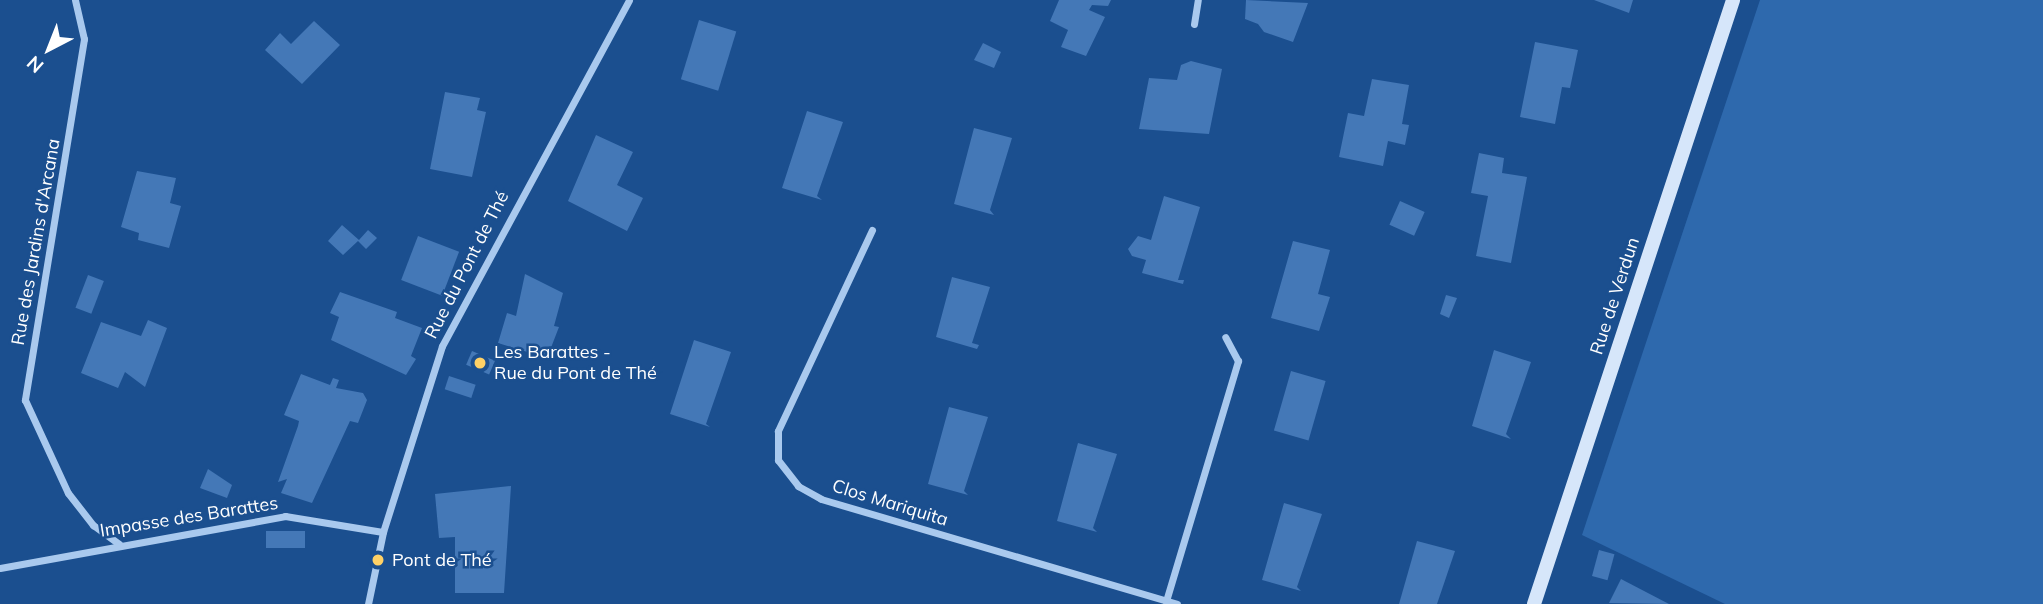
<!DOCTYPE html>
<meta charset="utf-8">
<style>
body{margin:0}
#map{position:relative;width:2043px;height:604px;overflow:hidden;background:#1b4f8f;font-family:Mulish,sans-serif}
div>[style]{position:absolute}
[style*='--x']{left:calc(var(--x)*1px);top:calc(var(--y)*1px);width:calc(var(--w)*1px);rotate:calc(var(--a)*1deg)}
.green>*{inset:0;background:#2e69ad}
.building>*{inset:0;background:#4478b7;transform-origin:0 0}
.minor>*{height:7px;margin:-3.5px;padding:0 3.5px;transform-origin:3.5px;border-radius:3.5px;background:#a9c9ee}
.secondary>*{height:14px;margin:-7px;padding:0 7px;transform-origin:7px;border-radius:7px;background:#d6e6fa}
.dots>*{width:19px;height:19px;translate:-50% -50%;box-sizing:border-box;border:4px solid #1b4f8f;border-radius:50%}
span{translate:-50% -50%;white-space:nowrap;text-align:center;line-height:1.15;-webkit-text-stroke:5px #1b4f8f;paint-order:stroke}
.street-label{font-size:18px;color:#fff}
.poi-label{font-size:18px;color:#fff}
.left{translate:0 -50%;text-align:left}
.north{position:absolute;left:14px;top:14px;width:70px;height:70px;-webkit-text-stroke:5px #1b4f8f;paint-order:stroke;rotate:222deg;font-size:19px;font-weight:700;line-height:28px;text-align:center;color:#fff}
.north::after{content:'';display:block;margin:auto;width:24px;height:32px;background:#fff;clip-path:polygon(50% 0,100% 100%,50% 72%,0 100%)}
</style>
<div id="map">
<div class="green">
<div style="clip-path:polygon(1760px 0,2043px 0,2043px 604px,1725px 604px,1582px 535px)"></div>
</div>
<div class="building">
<div style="clip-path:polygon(1059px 0,1111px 0,1108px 6px,1092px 5px,1089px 10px,1105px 17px,1086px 56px,1061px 47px,1068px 30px,1050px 21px)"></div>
<div style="clip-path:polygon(1246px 0,1308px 3px,1293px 42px,1264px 32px,1258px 24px,1245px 19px)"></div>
<div style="clip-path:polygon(1594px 0,1633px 0,1629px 13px)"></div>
<div style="left:699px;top:20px;width:39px;height:62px;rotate:17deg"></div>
<div style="clip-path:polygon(314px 21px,340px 45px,302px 84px,265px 50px,280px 33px,291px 44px)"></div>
<div style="clip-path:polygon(1535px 42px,1578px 50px,1570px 88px,1562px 87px,1555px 124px,1520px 117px)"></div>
<div style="clip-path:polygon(983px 43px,1001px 52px,994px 68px,974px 60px)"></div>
<div style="clip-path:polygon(1191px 61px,1222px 69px,1209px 134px,1139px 129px,1149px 78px,1177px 80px,1181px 65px)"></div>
<div style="clip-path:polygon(1372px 79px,1409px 85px,1402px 124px,1409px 125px,1405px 145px,1388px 141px,1383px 166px,1339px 157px,1348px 113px,1364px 116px)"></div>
<div style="clip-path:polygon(445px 92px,480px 98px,477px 110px,486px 112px,472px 177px,430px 169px)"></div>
<div style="clip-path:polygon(807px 111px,843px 122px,817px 196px,822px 200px,782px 188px)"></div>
<div style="clip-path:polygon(974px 128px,1012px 138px,990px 210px,994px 215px,954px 204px)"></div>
<div style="clip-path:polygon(596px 135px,633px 152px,617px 185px,643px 198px,627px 231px,568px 201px)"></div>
<div style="clip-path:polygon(1479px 153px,1504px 158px,1502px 173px,1527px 177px,1511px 263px,1476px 256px,1488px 196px,1471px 193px)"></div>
<div style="clip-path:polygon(137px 171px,176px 178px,170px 203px,181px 206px,169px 248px,138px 240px,139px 233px,121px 227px)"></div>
<div style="clip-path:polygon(1164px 196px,1200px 207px,1178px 280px,1184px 280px,1183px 284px,1142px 273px,1146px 260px,1132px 256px,1128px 249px,1138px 236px,1151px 240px)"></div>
<div style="left:1400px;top:201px;width:27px;height:26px;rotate:24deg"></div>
<div style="clip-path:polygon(342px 225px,359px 240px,368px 230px,377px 238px,366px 249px,358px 241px,343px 255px,328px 241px)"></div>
<div style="left:418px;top:236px;width:44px;height:47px;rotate:21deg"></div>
<div style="clip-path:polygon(1293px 241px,1330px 250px,1318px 294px,1330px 297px,1319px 331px,1271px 318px)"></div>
<div style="clip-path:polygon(525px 274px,563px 293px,554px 326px,559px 327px,547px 358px,498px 343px,507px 313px,516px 316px)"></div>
<div style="left:88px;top:275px;width:17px;height:35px;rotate:21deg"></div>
<div style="clip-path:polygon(952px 277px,990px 287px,972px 343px,979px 345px,977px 349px,936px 337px)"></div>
<div style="clip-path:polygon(340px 292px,397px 312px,395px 318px,422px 328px,411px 356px,416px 359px,406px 375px,331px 340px,339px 317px,330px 313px)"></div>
<div style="clip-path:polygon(1446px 295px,1457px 298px,1449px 318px,1440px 314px)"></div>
<div style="clip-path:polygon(148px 320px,167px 328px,145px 387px,125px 372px,118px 388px,81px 373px,101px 322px,141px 336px)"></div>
<div style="clip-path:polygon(694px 340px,731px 352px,706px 424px,710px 427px,670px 414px)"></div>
<div style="clip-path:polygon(1494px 350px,1531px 362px,1506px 434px,1511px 439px,1472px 426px)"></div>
<div style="left:472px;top:351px;width:25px;height:15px;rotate:23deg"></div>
<div style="left:1291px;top:371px;width:36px;height:62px;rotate:16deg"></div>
<div style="clip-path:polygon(301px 374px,330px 385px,333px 378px,339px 380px,336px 388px,363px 393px,367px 400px,358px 423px,350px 421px,312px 503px,281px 493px,287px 479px,278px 482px,298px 426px,299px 421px,284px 415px)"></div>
<div style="left:449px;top:376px;width:28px;height:14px;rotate:18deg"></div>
<div style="clip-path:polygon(949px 407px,988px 417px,964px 491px,968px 495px,928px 484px)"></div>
<div style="clip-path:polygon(1078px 443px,1117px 454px,1093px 528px,1097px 532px,1057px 521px)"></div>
<div style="clip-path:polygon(208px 469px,232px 485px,227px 498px,200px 488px)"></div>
<div style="clip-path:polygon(511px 486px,504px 593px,455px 593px,455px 537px,439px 538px,435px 494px)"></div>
<div style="clip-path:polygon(1284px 503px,1322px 514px,1297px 587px,1301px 591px,1262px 580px)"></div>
<div style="left:305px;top:531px;width:17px;height:39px;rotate:90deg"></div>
<div style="clip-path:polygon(1417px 541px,1455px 551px,1437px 604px,1399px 604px)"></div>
<div style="left:1599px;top:550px;width:16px;height:27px;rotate:15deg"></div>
<div style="clip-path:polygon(1621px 579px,1669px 604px,1609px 603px)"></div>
</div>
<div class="minor">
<div style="--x:75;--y:0;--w:40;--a:77"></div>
<div style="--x:84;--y:39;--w:366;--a:99.3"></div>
<div style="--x:25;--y:400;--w:102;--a:65.2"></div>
<div style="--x:68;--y:493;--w:41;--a:52"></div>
<div style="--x:93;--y:525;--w:32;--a:36"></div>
<div style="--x:1194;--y:24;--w:24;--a:-81"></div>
<div style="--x:872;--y:230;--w:222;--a:115.1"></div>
<div style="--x:778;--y:431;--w:29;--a:90"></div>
<div style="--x:778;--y:460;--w:33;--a:52"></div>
<div style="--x:798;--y:486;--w:26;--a:29"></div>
<div style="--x:821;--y:499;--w:371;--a:16.4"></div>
<div style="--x:0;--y:568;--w:290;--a:-10.3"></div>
<div style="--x:285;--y:516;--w:99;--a:9.3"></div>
<div style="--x:1166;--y:601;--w:251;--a:-73.3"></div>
<div style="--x:1238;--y:361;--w:27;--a:-118"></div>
<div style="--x:368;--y:604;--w:74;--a:-78.2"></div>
<div style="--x:383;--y:532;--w:195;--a:-72.4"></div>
<div style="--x:442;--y:346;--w:393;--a:-61.6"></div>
</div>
<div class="secondary">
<div style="--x:1534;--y:604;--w:636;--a:-71.76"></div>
</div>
<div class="dots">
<div style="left:480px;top:363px;background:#ffd166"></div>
<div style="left:378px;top:560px;background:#ffd166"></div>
</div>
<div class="street-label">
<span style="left:36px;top:242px;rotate:-80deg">Rue des Jardins d'Arcana</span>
<span style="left:467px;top:265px;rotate:-63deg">Rue du Pont de Thé</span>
<span style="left:1615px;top:296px;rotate:-72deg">Rue de Verdun</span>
<span style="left:890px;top:503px;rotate:17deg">Clos Mariquita</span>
<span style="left:189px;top:517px;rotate:-9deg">Impasse des Barattes</span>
</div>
<div class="poi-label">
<span class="left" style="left:494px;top:363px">Les Barattes -<br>Rue du Pont de Thé</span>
<span class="left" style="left:392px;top:560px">Pont de Thé</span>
</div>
<div class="north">N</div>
</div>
